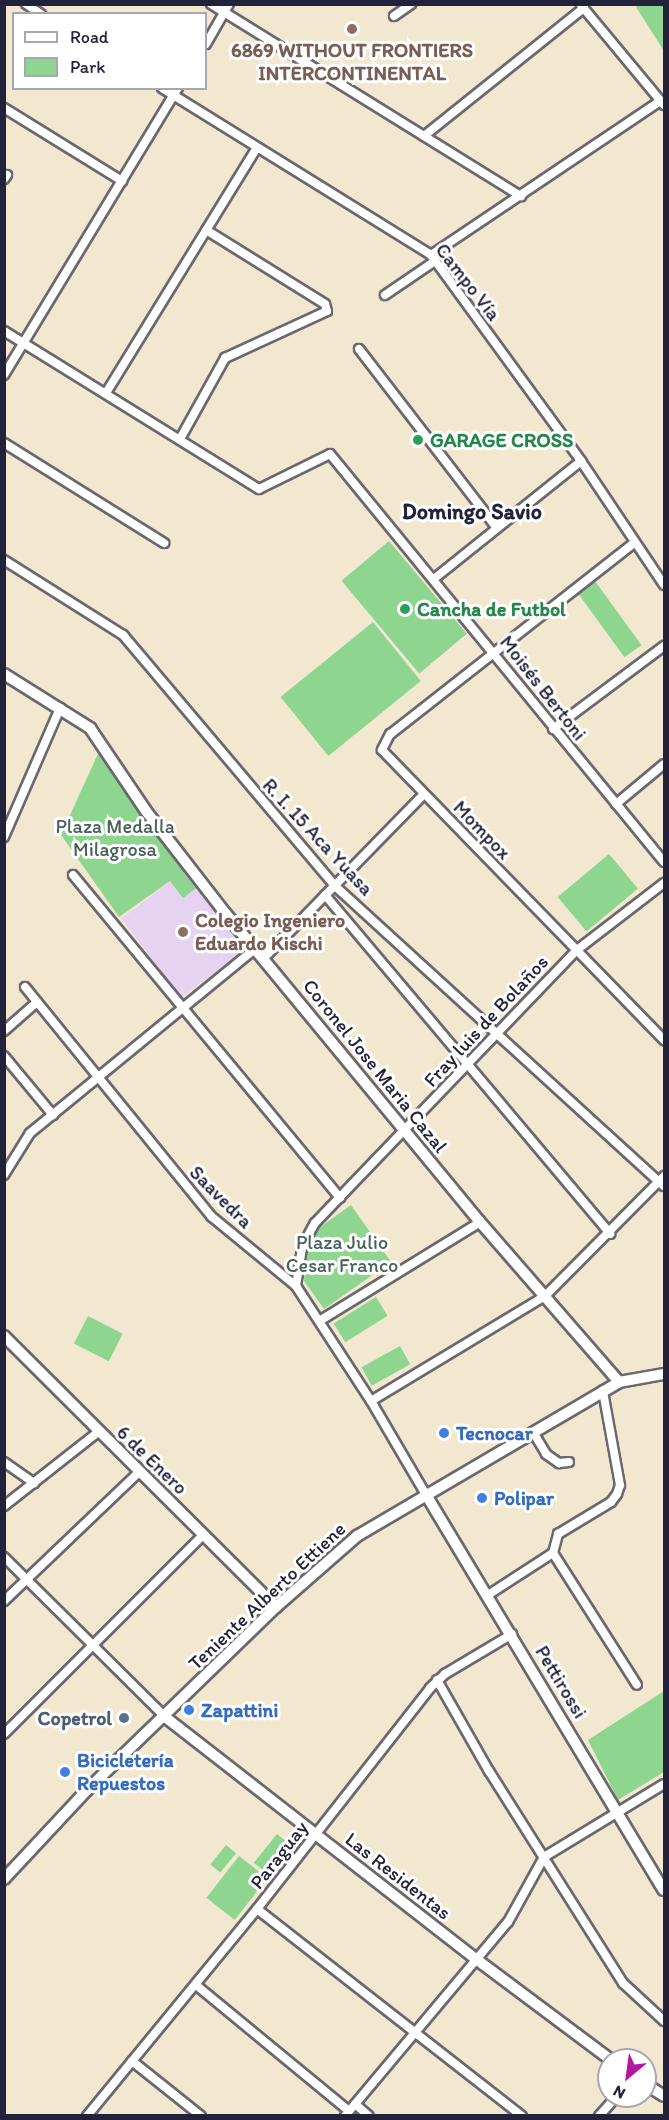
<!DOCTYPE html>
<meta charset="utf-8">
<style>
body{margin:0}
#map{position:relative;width:669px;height:2120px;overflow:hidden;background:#f2e8cf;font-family:Itim,sans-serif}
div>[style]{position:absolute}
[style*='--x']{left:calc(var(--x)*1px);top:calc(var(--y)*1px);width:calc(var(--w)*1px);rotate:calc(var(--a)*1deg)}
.built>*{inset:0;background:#e5d3f1;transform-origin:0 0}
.green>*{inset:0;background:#8ed690;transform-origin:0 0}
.roads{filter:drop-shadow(2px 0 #6b676f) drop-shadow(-2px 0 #6b676f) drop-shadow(0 2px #6b676f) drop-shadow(0 -2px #6b676f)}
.street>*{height:8px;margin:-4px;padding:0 4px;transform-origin:4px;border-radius:4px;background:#fff}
.secondary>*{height:10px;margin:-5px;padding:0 5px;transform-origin:5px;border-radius:5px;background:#fff}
.dots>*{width:16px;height:16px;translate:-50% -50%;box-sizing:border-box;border:3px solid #fff;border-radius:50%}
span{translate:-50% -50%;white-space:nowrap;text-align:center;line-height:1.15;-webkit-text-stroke:6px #fff;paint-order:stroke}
.education-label{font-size:20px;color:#785e54;font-weight:700}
.left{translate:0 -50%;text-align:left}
.street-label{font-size:20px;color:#22223b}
.leisure-label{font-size:20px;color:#27864d;font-weight:700}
.park-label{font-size:20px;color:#486159}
.shop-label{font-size:20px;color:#366cbe;font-weight:700}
.service-label{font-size:20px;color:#4e5e75;font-weight:700}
.right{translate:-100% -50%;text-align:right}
.quarter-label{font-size:22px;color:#22223b;font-weight:700}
.frame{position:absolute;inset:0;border:6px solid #22223b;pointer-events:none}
.legend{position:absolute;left:12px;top:12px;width:195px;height:78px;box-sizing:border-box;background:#fff;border:2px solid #a7a7b1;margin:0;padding:8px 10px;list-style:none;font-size:18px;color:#22223b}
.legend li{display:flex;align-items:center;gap:12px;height:30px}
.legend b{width:30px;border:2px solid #a7a7b1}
.north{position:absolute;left:597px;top:2048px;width:60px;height:60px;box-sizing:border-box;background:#fff;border:2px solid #a7a7b1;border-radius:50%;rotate:209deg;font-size:16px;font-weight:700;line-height:24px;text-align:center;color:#22223b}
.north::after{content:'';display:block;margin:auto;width:21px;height:27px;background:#b5179e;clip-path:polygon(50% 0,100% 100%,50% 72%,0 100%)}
</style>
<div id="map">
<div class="built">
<div style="left:187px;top:869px;width:99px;height:82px;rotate:53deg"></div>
</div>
<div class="green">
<div style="clip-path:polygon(639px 5px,664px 5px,664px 51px,636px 7px)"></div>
<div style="left:389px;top:541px;width:121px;height:62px;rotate:50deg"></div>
<div style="left:595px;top:581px;width:79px;height:21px;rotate:54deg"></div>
<div style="left:373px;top:622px;width:76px;height:119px;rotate:51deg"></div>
<div style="clip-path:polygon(101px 747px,187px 869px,183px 872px,196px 888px,183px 898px,170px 881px,119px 917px,61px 835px)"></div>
<div style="left:609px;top:854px;width:45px;height:67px;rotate:50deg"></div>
<div style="clip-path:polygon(351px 1205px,391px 1262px,324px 1309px,304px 1281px,307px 1250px,316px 1230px)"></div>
<div style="left:376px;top:1297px;width:22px;height:50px;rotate:58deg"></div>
<div style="left:88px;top:1316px;width:39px;height:31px;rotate:27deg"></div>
<div style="left:400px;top:1346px;width:21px;height:44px;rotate:61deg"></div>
<div style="clip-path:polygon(664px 1691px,664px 1772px,618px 1800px,588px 1740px)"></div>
<div style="left:277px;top:1834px;width:22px;height:37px;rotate:39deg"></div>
<div style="left:226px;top:1845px;width:13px;height:25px;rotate:39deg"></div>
<div style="left:239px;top:1856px;width:36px;height:53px;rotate:38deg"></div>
</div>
<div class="roads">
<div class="street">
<div style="--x:26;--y:4;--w:18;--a:34"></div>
<div style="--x:211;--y:4;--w:365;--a:31.8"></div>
<div style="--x:581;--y:5;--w:130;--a:50.3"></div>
<div style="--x:394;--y:16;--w:21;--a:-35"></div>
<div style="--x:206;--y:44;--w:46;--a:-60.1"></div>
<div style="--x:162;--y:88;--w:317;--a:31.8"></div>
<div style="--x:431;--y:255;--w:255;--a:53.9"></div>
<div style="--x:581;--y:461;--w:149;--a:56.2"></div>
<div style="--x:4;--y:108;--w:139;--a:31.7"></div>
<div style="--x:424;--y:136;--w:205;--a:-38.7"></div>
<div style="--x:4;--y:179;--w:5;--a:-53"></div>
<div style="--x:431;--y:255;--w:276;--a:-33.9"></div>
<div style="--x:385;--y:295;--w:60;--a:-34.2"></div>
<div style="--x:4;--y:331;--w:300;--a:31.8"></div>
<div style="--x:259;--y:489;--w:79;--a:-26.2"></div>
<div style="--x:330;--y:454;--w:527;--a:50.7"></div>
<div style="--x:359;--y:349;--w:226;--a:52.4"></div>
<div style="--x:4;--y:375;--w:336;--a:-58.8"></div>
<div style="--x:106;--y:393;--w:288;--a:-58.4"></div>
<div style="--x:180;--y:439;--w:93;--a:-60.9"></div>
<div style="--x:225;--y:358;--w:112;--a:-24.7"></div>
<div style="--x:327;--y:311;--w:7;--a:-106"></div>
<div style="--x:325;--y:304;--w:140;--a:-148.1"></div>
<div style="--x:4;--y:443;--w:189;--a:32"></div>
<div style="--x:634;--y:543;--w:310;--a:141.9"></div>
<div style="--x:390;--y:734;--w:18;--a:117"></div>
<div style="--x:382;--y:750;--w:405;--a:45.8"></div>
<div style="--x:4;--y:560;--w:141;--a:32.2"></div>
<div style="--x:123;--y:635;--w:329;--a:49.8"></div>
<div style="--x:335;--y:886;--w:445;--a:42.4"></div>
<div style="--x:435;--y:578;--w:187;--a:-38.7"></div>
<div style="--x:553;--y:729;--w:139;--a:-36.8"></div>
<div style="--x:616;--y:804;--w:62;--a:-39.8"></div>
<div style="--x:4;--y:837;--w:141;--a:-66.5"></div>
<div style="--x:73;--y:875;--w:419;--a:50.4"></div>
<div style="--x:325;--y:895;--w:443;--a:49.9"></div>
<div style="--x:264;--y:958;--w:229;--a:-45.7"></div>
<div style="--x:25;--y:987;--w:296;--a:50.9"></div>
<div style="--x:212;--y:1217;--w:109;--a:39.4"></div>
<div style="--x:296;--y:1286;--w:137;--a:56.9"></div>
<div style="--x:371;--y:1401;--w:107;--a:59.6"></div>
<div style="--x:4;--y:1031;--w:44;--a:-41.3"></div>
<div style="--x:4;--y:1056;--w:77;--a:50.3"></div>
<div style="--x:4;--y:1175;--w:49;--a:-58.2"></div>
<div style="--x:30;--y:1133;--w:291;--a:-39.3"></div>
<div style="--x:296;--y:1286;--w:39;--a:-81"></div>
<div style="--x:302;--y:1247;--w:27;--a:-62"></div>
<div style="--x:315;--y:1223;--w:378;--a:-46.2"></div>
<div style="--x:577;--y:950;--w:110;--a:-37.6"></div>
<div style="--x:321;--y:1320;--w:187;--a:-31.6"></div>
<div style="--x:371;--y:1401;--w:203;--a:-31.1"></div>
<div style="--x:545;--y:1296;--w:169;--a:-45.2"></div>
<div style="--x:533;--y:1432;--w:26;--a:59"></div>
<div style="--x:546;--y:1454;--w:16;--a:35"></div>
<div style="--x:559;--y:1463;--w:10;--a:-6"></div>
<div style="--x:4;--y:1462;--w:37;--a:35"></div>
<div style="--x:4;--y:1506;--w:120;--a:-38.2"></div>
<div style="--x:553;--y:1553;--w:156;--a:57.5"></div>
<div style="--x:4;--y:1557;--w:227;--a:44.8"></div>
<div style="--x:488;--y:1595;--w:77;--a:-32.9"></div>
<div style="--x:553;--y:1553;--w:20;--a:-75"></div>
<div style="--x:558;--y:1534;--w:62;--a:-31.1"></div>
<div style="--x:611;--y:1502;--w:10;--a:-53"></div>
<div style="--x:617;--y:1494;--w:9;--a:-72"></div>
<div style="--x:620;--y:1485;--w:96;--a:-100.3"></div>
<div style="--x:4;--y:1601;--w:187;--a:-43.7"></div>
<div style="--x:437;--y:1680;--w:105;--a:60.3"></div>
<div style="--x:489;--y:1771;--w:251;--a:57.7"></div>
<div style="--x:623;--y:1983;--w:56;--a:42.8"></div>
<div style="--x:4;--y:1734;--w:281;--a:-45"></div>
<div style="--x:257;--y:1909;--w:336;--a:38"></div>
<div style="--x:196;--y:1985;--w:198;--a:39.5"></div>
<div style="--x:132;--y:2061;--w:88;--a:38.6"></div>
<div style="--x:355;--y:2104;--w:18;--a:41"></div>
<div style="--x:87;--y:2116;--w:268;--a:-50.6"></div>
<div style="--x:257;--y:1909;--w:281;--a:-51.9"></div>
<div style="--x:430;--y:1688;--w:21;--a:-43"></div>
<div style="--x:445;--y:1674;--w:78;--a:-30.8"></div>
<div style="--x:345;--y:2116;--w:253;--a:-50"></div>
<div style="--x:508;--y:1922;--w:74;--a:-61"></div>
<div style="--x:544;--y:1857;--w:140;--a:-31.3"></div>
<div style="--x:599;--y:2116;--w:27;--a:-48"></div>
</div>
<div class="secondary">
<div style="--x:4;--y:674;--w:102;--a:32.1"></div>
<div style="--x:90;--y:728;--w:100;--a:56"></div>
<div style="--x:146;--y:811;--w:130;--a:52.2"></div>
<div style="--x:226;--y:914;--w:399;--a:50.5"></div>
<div style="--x:480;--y:1222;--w:212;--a:49"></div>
<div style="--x:4;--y:1336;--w:384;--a:44.9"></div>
<div style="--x:425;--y:1493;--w:463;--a:59"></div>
<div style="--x:165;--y:1717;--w:394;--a:37.9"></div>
<div style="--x:476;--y:1959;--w:169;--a:36.8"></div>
<div style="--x:4;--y:1879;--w:122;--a:-47"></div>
<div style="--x:87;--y:1790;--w:263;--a:-44.1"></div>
<div style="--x:276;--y:1607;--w:108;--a:-41.2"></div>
<div style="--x:357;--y:1536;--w:304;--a:-30.4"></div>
<div style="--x:619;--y:1382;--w:46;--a:-10.1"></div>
<div style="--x:645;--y:2084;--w:22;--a:32"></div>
</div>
</div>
<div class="dots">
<div style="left:352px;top:29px;background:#8d6e63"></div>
<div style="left:418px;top:440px;background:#2e9e5b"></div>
<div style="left:405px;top:609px;background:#2e9e5b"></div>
<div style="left:183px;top:932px;background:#8d6e63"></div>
<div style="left:444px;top:1433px;background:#3f7fe0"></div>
<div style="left:482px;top:1498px;background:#3f7fe0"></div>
<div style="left:189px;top:1710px;background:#3f7fe0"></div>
<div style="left:124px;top:1718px;background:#5c6f8a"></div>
<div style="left:65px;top:1772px;background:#3f7fe0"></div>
</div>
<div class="education-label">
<span style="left:352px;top:62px">6869 WITHOUT FRONTIERS<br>INTERCONTINENTAL</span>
<span class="left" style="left:195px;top:932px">Colegio Ingeniero<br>Eduardo Kischi</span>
</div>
<div class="street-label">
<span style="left:468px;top:282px;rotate:52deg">Campo Vía</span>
<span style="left:543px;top:688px;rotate:52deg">Moisés Bertoni</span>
<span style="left:482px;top:830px;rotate:46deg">Mompox</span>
<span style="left:318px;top:837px;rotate:47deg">R. I. 15 Aca Yuasa</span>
<span style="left:486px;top:1021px;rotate:-47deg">Fray luis de Bolaños</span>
<span style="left:375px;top:1066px;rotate:51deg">Coronel Jose Maria Cazal</span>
<span style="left:221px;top:1197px;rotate:45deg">Saavedra</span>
<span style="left:152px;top:1460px;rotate:44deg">6 de Enero</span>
<span style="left:267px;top:1596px;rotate:-43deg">Teniente Alberto Ettiene</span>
<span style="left:561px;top:1682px;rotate:59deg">Pettirossi</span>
<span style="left:279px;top:1855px;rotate:-52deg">Paraguay</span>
<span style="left:398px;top:1876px;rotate:38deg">Las Residentas</span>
</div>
<div class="leisure-label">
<span class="left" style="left:430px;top:440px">GARAGE CROSS</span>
<span class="left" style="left:417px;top:609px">Cancha de Futbol</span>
</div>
<div class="park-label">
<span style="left:115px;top:838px">Plaza Medalla<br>Milagrosa</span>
<span style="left:342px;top:1254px">Plaza Julio<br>Cesar Franco</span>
</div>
<div class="shop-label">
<span class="left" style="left:456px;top:1433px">Tecnocar</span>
<span class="left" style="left:494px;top:1498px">Polipar</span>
<span class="left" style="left:201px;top:1710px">Zapattini</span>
<span class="left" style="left:77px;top:1772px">Bicicletería<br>Repuestos</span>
</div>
<div class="service-label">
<span class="right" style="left:112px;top:1718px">Copetrol</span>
</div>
<div class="quarter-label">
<span style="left:472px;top:512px">Domingo Savio</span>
</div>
<div class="frame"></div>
<ul class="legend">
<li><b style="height:8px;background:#fff"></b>Road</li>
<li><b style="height:16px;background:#8ed690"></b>Park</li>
</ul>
<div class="north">N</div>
</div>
